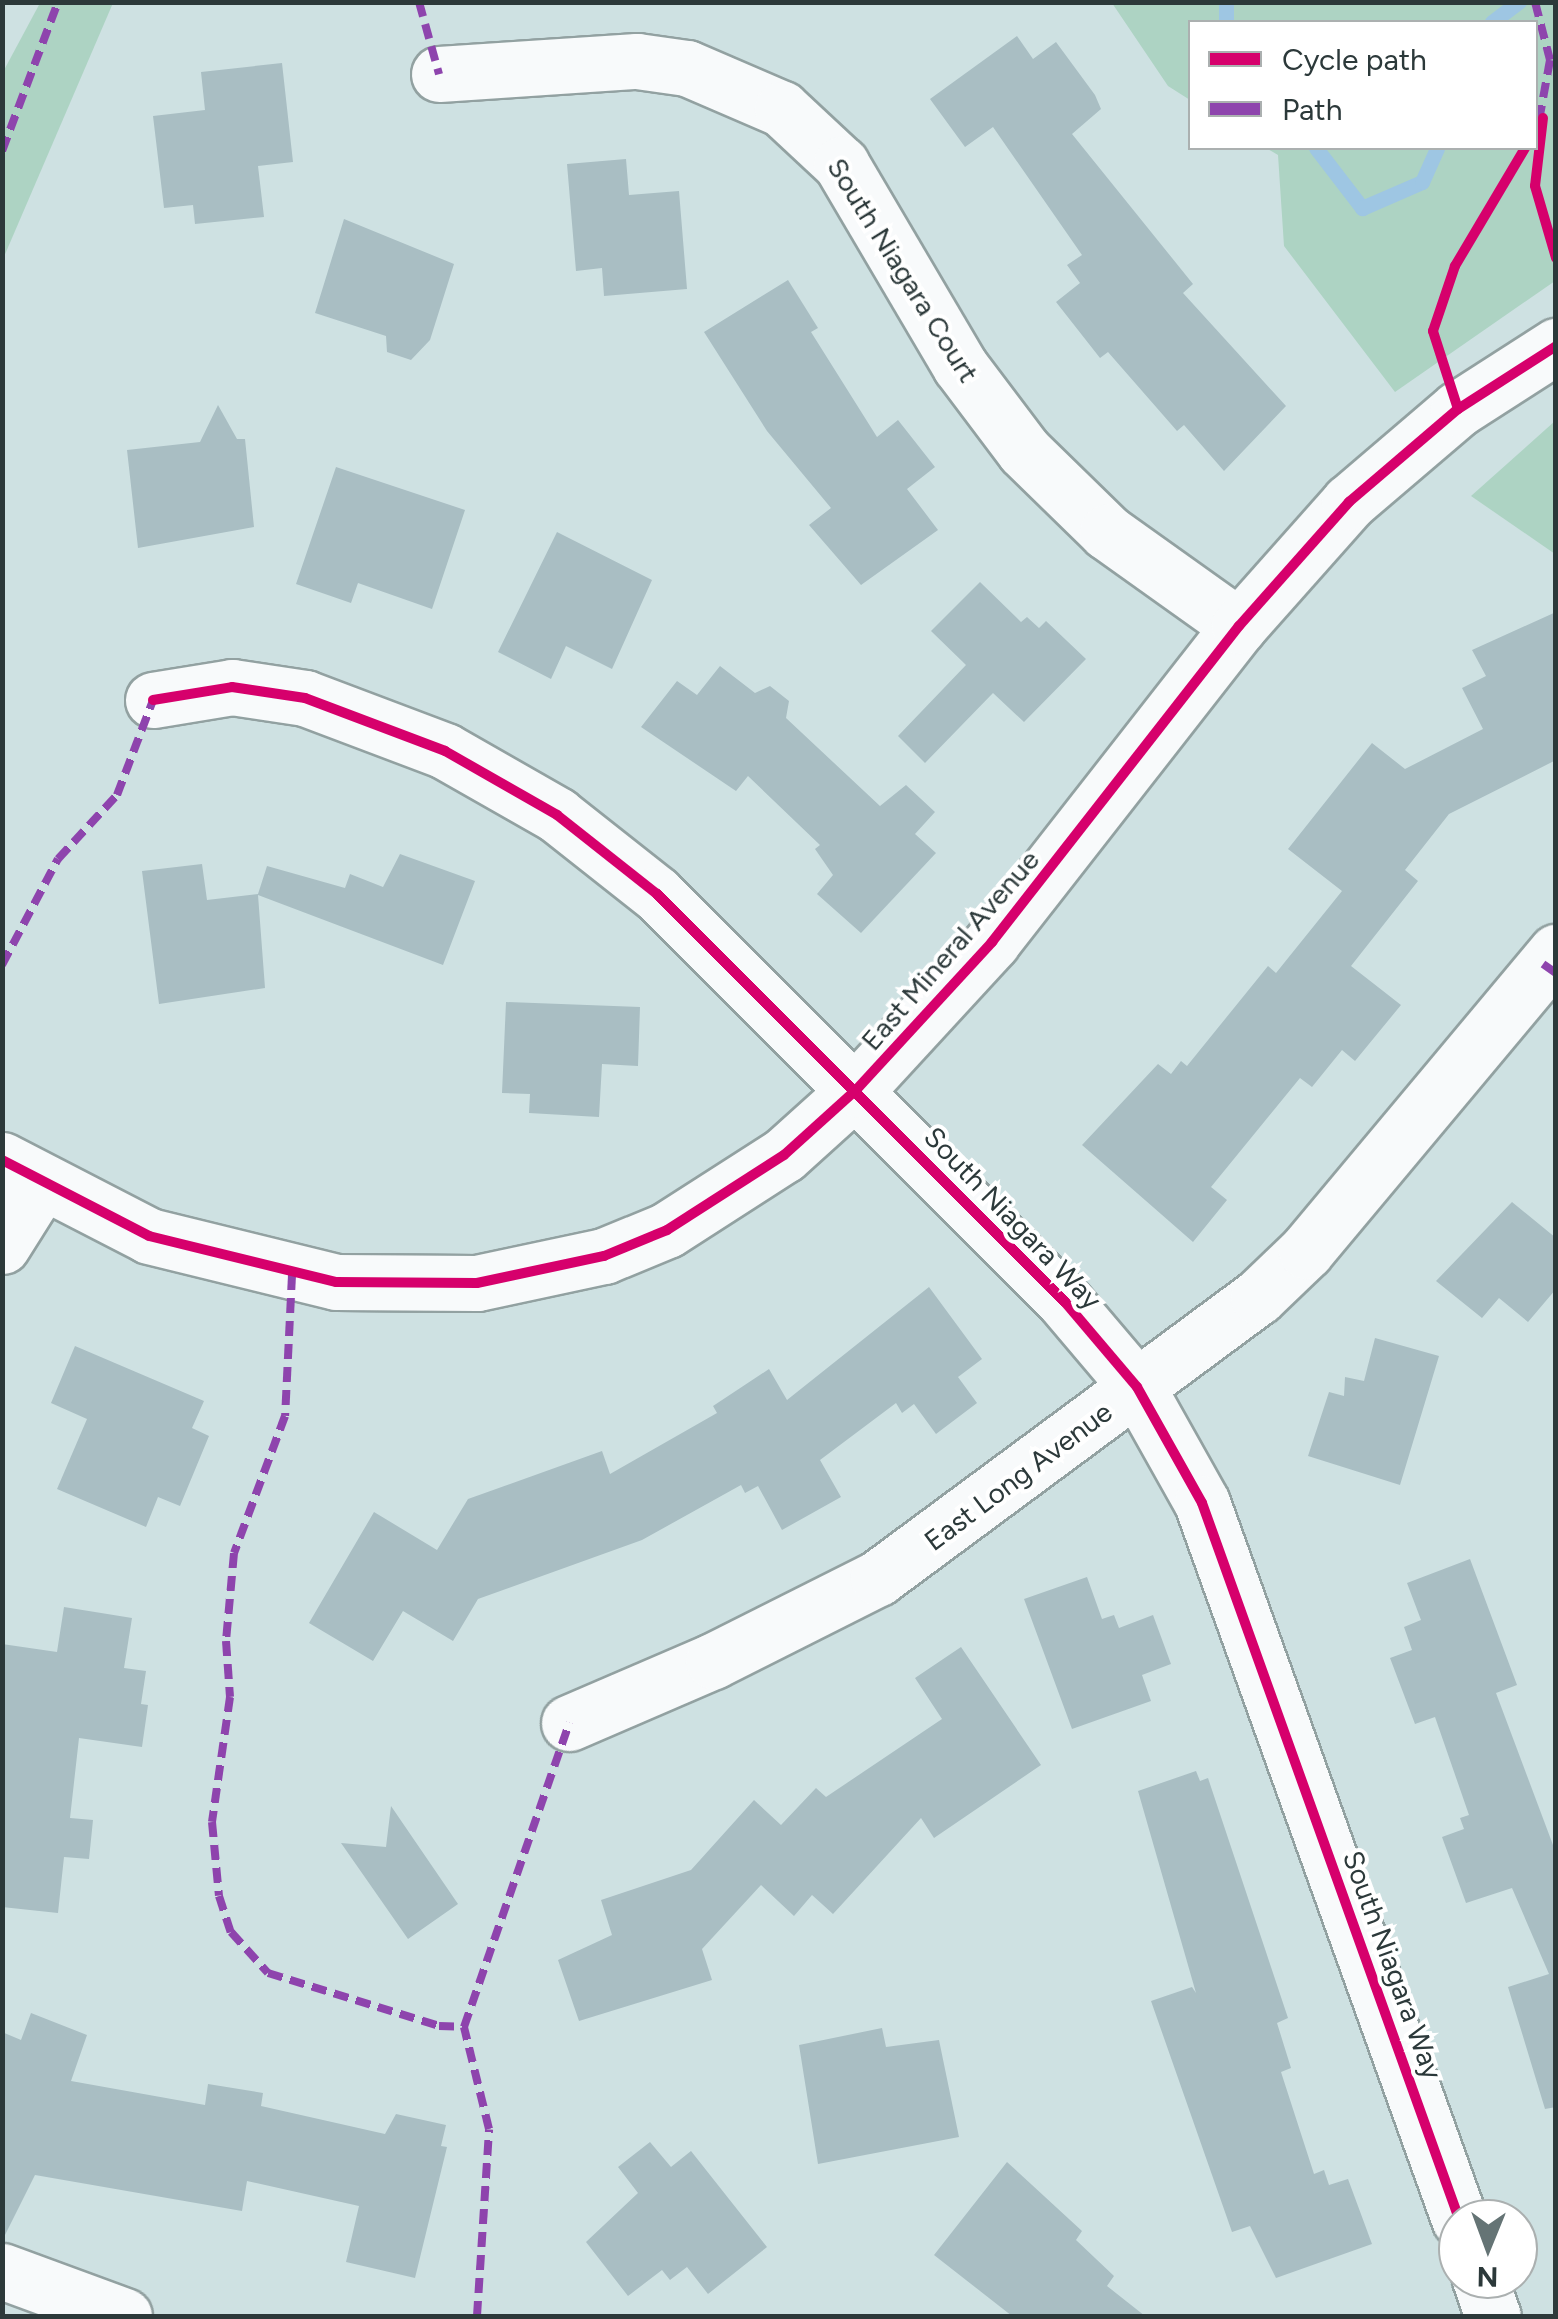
<!DOCTYPE html>
<style>
body{margin:0}
#map{position:relative;width:1558px;height:2319px;overflow:hidden;background:#cee1e2;font-family:Figtree,sans-serif}
div>[style]{position:absolute}
[style*='--x']{left:calc(var(--x)*1px);top:calc(var(--y)*1px);width:calc(var(--w)*1px);rotate:calc(var(--a)*1deg)}
.green>*{inset:0;background:#add3c3}
.stream>*{height:15px;margin:-7.5px;padding:0 7.5px;transform-origin:7.5px;border-radius:7.5px;background:#9ec6e3}
.building>*{inset:0;background:#a9bec3}
.roads{filter:drop-shadow(2px 0 #92a1a1) drop-shadow(-2px 0 #92a1a1) drop-shadow(0 2px #92a1a1) drop-shadow(0 -2px #92a1a1)}
.minor>*{height:55px;margin:-27.5px;padding:0 27.5px;transform-origin:27.5px;border-radius:27.5px;background:#f8fafb}
.quiet>*{height:8px;margin-top:-4px;transform-origin:0;background:repeating-linear-gradient(90deg,#8e44ad 0 15px,transparent 0 23px)}
.cycleway>*{height:10px;margin:-5px;padding:0 5px;transform-origin:5px;border-radius:5px;background:#d6006c}
span{translate:-50% -50%;white-space:nowrap;text-align:center;line-height:1.15;-webkit-text-stroke:8px #fff;paint-order:stroke}
.street-label{font-size:28px;color:#2c393a}
.frame{position:absolute;inset:0;border:5px solid #2c393a;pointer-events:none}
.legend{position:absolute;left:1188px;top:20px;width:350px;height:130px;box-sizing:border-box;background:#fff;border:2px solid #abb0b0;margin:0;padding:12px 18px;list-style:none;font-size:30px;color:#2c393a}
.legend li{display:flex;align-items:center;gap:20px;height:50px}
.legend b{width:50px;border:2px solid #abb0b0}
.north{position:absolute;left:1438px;top:2199px;width:100px;height:100px;box-sizing:border-box;background:#fff;border:2px solid #abb0b0;border-radius:50%;rotate:181deg;font-size:28px;font-weight:700;line-height:40px;text-align:center;color:#2c393a}
.north::after{content:'';display:block;margin:auto;width:35px;height:45px;background:#657475;clip-path:polygon(50% 0,100% 100%,50% 72%,0 100%)}
</style>
<div id="map">
<div class="green">
<div style="clip-path:polygon(40px 3px,113px 3px,3px 259px,3px 72px)"></div>
<div style="clip-path:polygon(1112px 3px,1555px 3px,1555px 281px,1395px 392px,1284px 246px,1278px 155px,1266px 148px,1536px 148px,1536px 22px,1190px 22px,1190px 100px,1168px 86px)"></div>
<div style="clip-path:polygon(1555px 421px,1555px 554px,1471px 496px)"></div>
</div>
<div class="stream">
<div style="--x:1226;--y:2;--w:20;--a:90"></div>
<div style="--x:1492;--y:22;--w:34;--a:-37"></div>
<div style="--x:1316;--y:148;--w:76;--a:52.5"></div>
<div style="--x:1362;--y:208;--w:65;--a:-23.4"></div>
<div style="--x:1422;--y:182;--w:37;--a:-66"></div>
</div>
<div class="building">
<div style="clip-path:polygon(1017px 36px,1033px 59px,1056px 42px,1095px 95px,1101px 109px,1072px 134px,1193px 284px,1183px 293px,1286px 406px,1224px 471px,1184px 425px,1177px 431px,1108px 352px,1100px 358px,1056px 302px,1080px 283px,1067px 265px,1082px 255px,993px 127px,965px 147px,930px 99px)"></div>
<div style="clip-path:polygon(282px 63px,293px 162px,258px 166px,264px 217px,195px 224px,193px 205px,164px 208px,153px 116px,205px 110px,201px 72px)"></div>
<div style="clip-path:polygon(626px 159px,629px 195px,679px 191px,687px 289px,604px 296px,602px 268px,576px 271px,567px 164px)"></div>
<div style="clip-path:polygon(344px 219px,454px 264px,430px 340px,411px 360px,387px 352px,386px 336px,315px 313px)"></div>
<div style="clip-path:polygon(788px 280px,818px 328px,811px 332px,877px 437px,898px 420px,935px 467px,907px 489px,938px 530px,861px 585px,809px 525px,831px 508px,767px 431px,704px 332px)"></div>
<div style="clip-path:polygon(218px 405px,237px 439px,245px 439px,254px 527px,138px 548px,127px 450px,200px 442px)"></div>
<div style="clip-path:polygon(336px 467px,465px 510px,432px 609px,358px 583px,351px 603px,296px 584px)"></div>
<div style="clip-path:polygon(557px 532px,652px 580px,612px 669px,566px 646px,551px 679px,498px 652px)"></div>
<div style="clip-path:polygon(980px 582px,1021px 622px,1027px 617px,1039px 628px,1046px 621px,1086px 659px,1024px 722px,993px 693px,925px 763px,898px 736px,966px 665px,931px 631px)"></div>
<div style="clip-path:polygon(1556px 612px,1556px 760px,1449px 814px,1405px 870px,1418px 881px,1351px 966px,1401px 1005px,1355px 1061px,1342px 1050px,1312px 1087px,1300px 1078px,1211px 1187px,1227px 1200px,1193px 1242px,1082px 1145px,1158px 1064px,1171px 1074px,1181px 1061px,1187px 1066px,1268px 966px,1276px 973px,1342px 891px,1288px 849px,1372px 743px,1405px 769px,1483px 729px,1462px 688px,1486px 676px,1472px 650px)"></div>
<div style="clip-path:polygon(720px 666px,755px 693px,770px 686px,789px 701px,786px 718px,880px 806px,906px 785px,935px 812px,915px 834px,936px 853px,861px 933px,817px 894px,833px 875px,815px 849px,820px 845px,748px 776px,736px 791px,641px 727px,677px 681px,697px 695px)"></div>
<div style="clip-path:polygon(400px 854px,475px 881px,443px 965px,258px 895px,265px 988px,159px 1004px,142px 871px,202px 864px,207px 900px,258px 894px,267px 866px,345px 888px,350px 874px,383px 887px)"></div>
<div style="clip-path:polygon(506px 1002px,640px 1007px,638px 1066px,602px 1064px,599px 1117px,529px 1113px,530px 1094px,502px 1093px)"></div>
<div style="clip-path:polygon(1512px 1202px,1556px 1238px,1556px 1289px,1528px 1322px,1499px 1298px,1482px 1318px,1436px 1281px)"></div>
<div style="clip-path:polygon(929px 1287px,982px 1359px,958px 1377px,977px 1403px,936px 1434px,914px 1404px,902px 1413px,896px 1403px,820px 1460px,841px 1497px,782px 1530px,758px 1486px,745px 1493px,741px 1485px,642px 1540px,478px 1599px,453px 1641px,403px 1611px,373px 1661px,309px 1623px,374px 1512px,437px 1550px,468px 1499px,602px 1451px,610px 1474px,717px 1413px,713px 1406px,769px 1369px,787px 1400px)"></div>
<div style="clip-path:polygon(1375px 1338px,1439px 1356px,1400px 1485px,1308px 1456px,1329px 1392px,1344px 1396px,1345px 1377px,1364px 1381px)"></div>
<div style="clip-path:polygon(75px 1346px,204px 1401px,192px 1428px,209px 1436px,180px 1506px,158px 1497px,146px 1527px,57px 1489px,87px 1419px,51px 1403px)"></div>
<div style="clip-path:polygon(1470px 1559px,1517px 1685px,1496px 1693px,1556px 1853px,1556px 2107px,1545px 2109px,1508px 1987px,1549px 1974px,1512px 1888px,1466px 1903px,1442px 1837px,1464px 1829px,1460px 1818px,1469px 1815px,1435px 1717px,1415px 1724px,1390px 1658px,1412px 1650px,1404px 1627px,1421px 1620px,1407px 1583px)"></div>
<div style="clip-path:polygon(1087px 1577px,1102px 1619px,1114px 1615px,1119px 1628px,1153px 1615px,1171px 1664px,1142px 1675px,1151px 1701px,1072px 1729px,1024px 1599px)"></div>
<div style="clip-path:polygon(64px 1607px,132px 1618px,124px 1668px,146px 1671px,141px 1704px,148px 1705px,142px 1747px,79px 1738px,70px 1818px,93px 1820px,89px 1859px,64px 1857px,58px 1913px,2px 1907px,2px 1644px,57px 1652px)"></div>
<div style="clip-path:polygon(961px 1647px,1041px 1765px,934px 1838px,921px 1818px,833px 1914px,812px 1895px,794px 1916px,761px 1885px,702px 1949px,712px 1980px,579px 2021px,558px 1960px,612px 1935px,601px 1900px,691px 1870px,754px 1800px,781px 1825px,816px 1788px,826px 1797px,942px 1719px,915px 1678px)"></div>
<div style="clip-path:polygon(1196px 1771px,1200px 1781px,1208px 1778px,1288px 2018px,1277px 2023px,1291px 2068px,1281px 2072px,1314px 2174px,1324px 2170px,1329px 2185px,1348px 2179px,1372px 2244px,1276px 2278px,1250px 2226px,1232px 2232px,1151px 2001px,1192px 1987px,1196px 1993px,1138px 1791px)"></div>
<div style="clip-path:polygon(391px 1806px,458px 1904px,408px 1939px,341px 1843px,386px 1847px)"></div>
<div style="clip-path:polygon(31px 2013px,87px 2035px,71px 2081px,205px 2105px,208px 2084px,263px 2093px,261px 2106px,385px 2134px,396px 2114px,446px 2125px,441px 2146px,447px 2147px,415px 2278px,346px 2262px,359px 2206px,247px 2181px,242px 2211px,35px 2175px,2px 2241px,2px 2032px,21px 2040px)"></div>
<div style="clip-path:polygon(882px 2028px,886px 2047px,939px 2040px,959px 2137px,818px 2164px,799px 2045px)"></div>
<div style="clip-path:polygon(650px 2142px,671px 2167px,691px 2151px,767px 2247px,708px 2294px,687px 2267px,670px 2280px,662px 2270px,628px 2296px,586px 2242px,638px 2193px,618px 2167px)"></div>
<div style="clip-path:polygon(1007px 2162px,1082px 2231px,1076px 2240px,1114px 2276px,1107px 2286px,1145px 2316px,1012px 2316px,934px 2255px)"></div>
</div>
<div class="roads">
<div class="minor">
<div style="--x:439;--y:74;--w:198;--a:-3.8"></div>
<div style="--x:637;--y:61;--w:50;--a:8"></div>
<div style="--x:687;--y:68;--w:103;--a:23.3"></div>
<div style="--x:782;--y:109;--w:81;--a:43"></div>
<div style="--x:841;--y:164;--w:234;--a:59.5"></div>
<div style="--x:960;--y:366;--w:106;--a:53"></div>
<div style="--x:1024;--y:451;--w:116;--a:44.3"></div>
<div style="--x:1107;--y:532;--w:162;--a:35.5"></div>
<div style="--x:153;--y:700;--w:80;--a:-9.3"></div>
<div style="--x:232;--y:687;--w:74;--a:8.6"></div>
<div style="--x:305;--y:698;--w:150;--a:20.7"></div>
<div style="--x:445;--y:751;--w:129;--a:29.7"></div>
<div style="--x:557;--y:815;--w:127;--a:38.3"></div>
<div style="--x:657;--y:894;--w:577;--a:45"></div>
<div style="--x:1065;--y:1302;--w:111;--a:49.7"></div>
<div style="--x:1137;--y:1387;--w:133;--a:60.7"></div>
<div style="--x:1202;--y:1503;--w:761;--a:70.25"></div>
<div style="--x:2;--y:1160;--w:165;--a:27.3"></div>
<div style="--x:149;--y:1236;--w:193;--a:13.8"></div>
<div style="--x:336;--y:1282;--w:141;--a:0.4"></div>
<div style="--x:477;--y:1283;--w:130;--a:-12"></div>
<div style="--x:604;--y:1256;--w:68;--a:-22.4"></div>
<div style="--x:667;--y:1230;--w:139;--a:-32.7"></div>
<div style="--x:784;--y:1155;--w:98;--a:-42.1"></div>
<div style="--x:857;--y:1089;--w:200;--a:-47.4"></div>
<div style="--x:992;--y:942;--w:401;--a:-52"></div>
<div style="--x:1239;--y:626;--w:166;--a:-48.4"></div>
<div style="--x:1349;--y:502;--w:143;--a:-40.5"></div>
<div style="--x:1458;--y:409;--w:117;--a:-32.7"></div>
<div style="--x:2;--y:1246;--w:73;--a:-57.8"></div>
<div style="--x:569;--y:1723;--w:157;--a:-23.3"></div>
<div style="--x:713;--y:1661;--w:185;--a:-26.7"></div>
<div style="--x:878;--y:1578;--w:473;--a:-36.5"></div>
<div style="--x:1258;--y:1297;--w:66;--a:-43.8"></div>
<div style="--x:1306;--y:1251;--w:390;--a:-50.1"></div>
<div style="--x:2;--y:2271;--w:130;--a:20.2"></div>
<div style="--x:1480;--y:2279;--w:39;--a:71"></div>
</div>
</div>
<div class="quiet">
<div style="--x:419;--y:2;--w:75;--a:74.5"></div>
<div style="--x:1535;--y:2;--w:60;--a:75.5"></div>
<div style="--x:1550;--y:60;--w:67;--a:100.3"></div>
<div style="--x:2;--y:151;--w:159;--a:-69.4"></div>
<div style="--x:1543;--y:964;--w:16;--a:35"></div>
<div style="--x:2;--y:965;--w:120;--a:-62.2"></div>
<div style="--x:58;--y:859;--w:87;--a:-47.3"></div>
<div style="--x:117;--y:795;--w:102;--a:-69.2"></div>
<div style="--x:292;--y:1275;--w:141;--a:92.8"></div>
<div style="--x:285;--y:1416;--w:146;--a:110.4"></div>
<div style="--x:234;--y:1553;--w:88;--a:95.2"></div>
<div style="--x:226;--y:1641;--w:56;--a:85.9"></div>
<div style="--x:230;--y:1697;--w:126;--a:98.2"></div>
<div style="--x:212;--y:1822;--w:74;--a:84.6"></div>
<div style="--x:219;--y:1896;--w:38;--a:72"></div>
<div style="--x:231;--y:1932;--w:55;--a:47.9"></div>
<div style="--x:268;--y:1973;--w:179;--a:17.2"></div>
<div style="--x:439;--y:2026;--w:25;--a:2"></div>
<div style="--x:477;--y:2316;--w:187;--a:-86.3"></div>
<div style="--x:489;--y:2129;--w:105;--a:-103.8"></div>
<div style="--x:464;--y:2027;--w:322;--a:-70.9"></div>
</div>
<div class="cycleway">
<div style="--x:1543;--y:118;--w:68;--a:96.7"></div>
<div style="--x:1535;--y:186;--w:75;--a:73.7"></div>
<div style="--x:1458;--y:409;--w:82;--a:-107.8"></div>
<div style="--x:1433;--y:331;--w:69;--a:-71.3"></div>
<div style="--x:1455;--y:266;--w:137;--a:-59.3"></div>
<div style="--x:153;--y:700;--w:80;--a:-9.3"></div>
<div style="--x:232;--y:687;--w:74;--a:8.6"></div>
<div style="--x:305;--y:698;--w:150;--a:20.7"></div>
<div style="--x:445;--y:751;--w:129;--a:29.7"></div>
<div style="--x:557;--y:815;--w:127;--a:38.3"></div>
<div style="--x:657;--y:894;--w:577;--a:45"></div>
<div style="--x:1065;--y:1302;--w:111;--a:49.7"></div>
<div style="--x:1137;--y:1387;--w:133;--a:60.7"></div>
<div style="--x:1202;--y:1503;--w:761;--a:70.25"></div>
<div style="--x:2;--y:1160;--w:165;--a:27.3"></div>
<div style="--x:149;--y:1236;--w:193;--a:13.8"></div>
<div style="--x:336;--y:1282;--w:141;--a:0.4"></div>
<div style="--x:477;--y:1283;--w:130;--a:-12"></div>
<div style="--x:604;--y:1256;--w:68;--a:-22.4"></div>
<div style="--x:667;--y:1230;--w:139;--a:-32.7"></div>
<div style="--x:784;--y:1155;--w:98;--a:-42.1"></div>
<div style="--x:857;--y:1089;--w:200;--a:-47.4"></div>
<div style="--x:992;--y:942;--w:401;--a:-52"></div>
<div style="--x:1239;--y:626;--w:166;--a:-48.4"></div>
<div style="--x:1349;--y:502;--w:143;--a:-40.5"></div>
<div style="--x:1458;--y:409;--w:117;--a:-32.7"></div>
</div>
<div class="street-label">
<span style="left:903px;top:270px;rotate:58deg">South Niagara Court</span>
<span style="left:950px;top:950px;rotate:-49deg">East Mineral Avenue</span>
<span style="left:1013px;top:1218px;rotate:46deg">South Niagara Way</span>
<span style="left:1018px;top:1476px;rotate:-37deg">East Long Avenue</span>
<span style="left:1393px;top:1965px;rotate:70deg">South Niagara Way</span>
</div>
<div class="frame"></div>
<ul class="legend">
<li><b style="height:12px;background:#d6006c"></b>Cycle path</li>
<li><b style="height:12px;background:#8e44ad"></b>Path</li>
</ul>
<div class="north">N</div>
</div>
